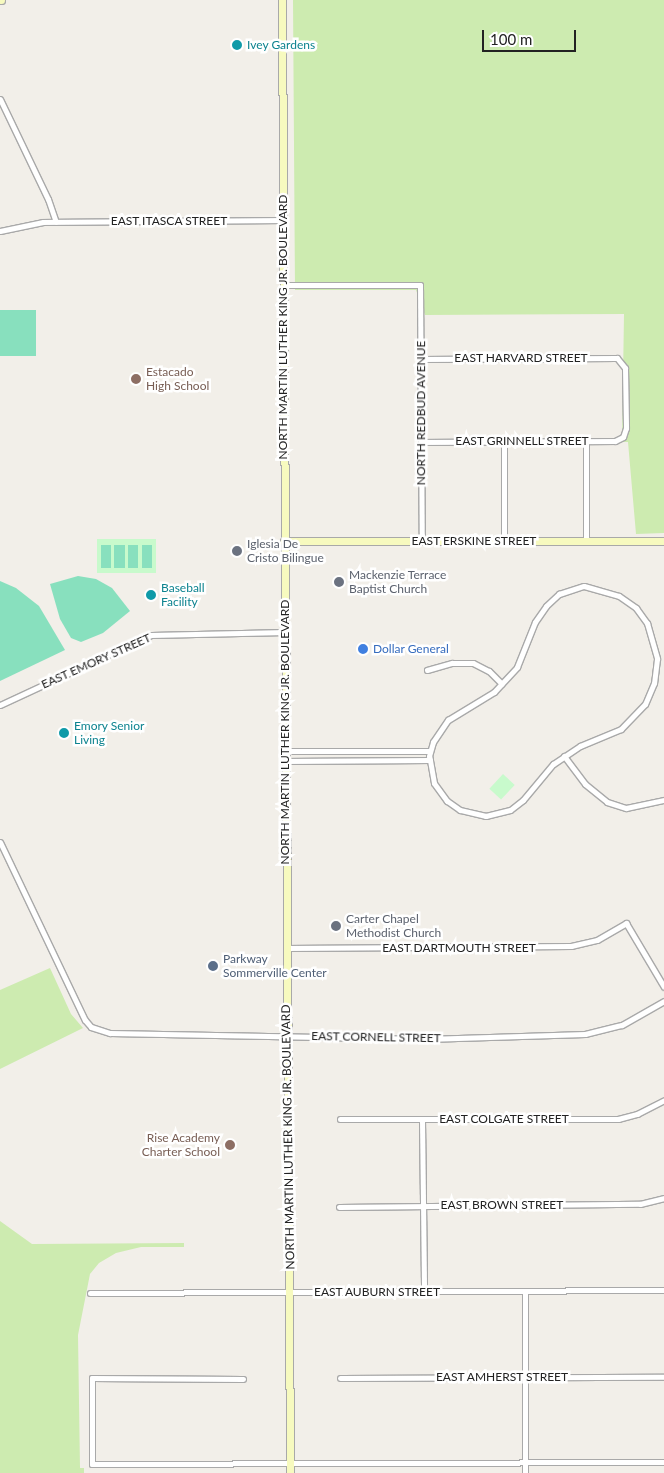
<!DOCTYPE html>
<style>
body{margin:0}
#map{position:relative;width:664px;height:1473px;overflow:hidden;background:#f2efe9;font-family:Lato,sans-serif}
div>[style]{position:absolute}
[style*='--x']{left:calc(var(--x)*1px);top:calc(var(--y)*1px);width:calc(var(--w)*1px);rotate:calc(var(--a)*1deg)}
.grass>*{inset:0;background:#cdebb0}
.park>*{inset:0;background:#c8facc;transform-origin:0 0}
.pitch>*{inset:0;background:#88e0be;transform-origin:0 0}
.roads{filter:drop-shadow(1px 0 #a9a9a9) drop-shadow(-1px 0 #a9a9a9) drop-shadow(0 1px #a9a9a9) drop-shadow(0 -1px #a9a9a9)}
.street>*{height:5px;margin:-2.5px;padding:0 2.5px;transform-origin:2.5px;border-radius:2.5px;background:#fff}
.secondary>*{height:7px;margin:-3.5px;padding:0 3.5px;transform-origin:3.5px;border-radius:3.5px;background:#f7fabf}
.dots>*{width:14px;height:14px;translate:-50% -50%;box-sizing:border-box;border:2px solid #fff;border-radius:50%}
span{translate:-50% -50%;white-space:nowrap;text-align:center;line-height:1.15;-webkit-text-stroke:5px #fff;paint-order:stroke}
.culture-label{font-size:12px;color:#0d838f}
.left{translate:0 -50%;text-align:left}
.street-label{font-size:12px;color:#222}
.education-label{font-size:12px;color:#785e54}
.right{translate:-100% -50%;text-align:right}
.worship-label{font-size:12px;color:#5b616d}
.shop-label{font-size:12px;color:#366cbe}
.service-label{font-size:12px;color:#4e5e75}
.scale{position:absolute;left:482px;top:30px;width:94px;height:22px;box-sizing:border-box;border:2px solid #222;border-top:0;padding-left:6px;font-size:15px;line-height:18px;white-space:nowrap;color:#222;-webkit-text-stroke:4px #fff;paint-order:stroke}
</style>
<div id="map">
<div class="grass">
<div style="clip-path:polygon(293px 0,664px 0,664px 533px,636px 534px,628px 442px,622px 442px,624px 314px,425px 315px,416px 290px,295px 290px)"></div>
<div style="clip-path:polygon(50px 968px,71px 1014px,83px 1028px,0 1069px,0 990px)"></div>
<div style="clip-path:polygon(0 1221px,32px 1244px,184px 1243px,184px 1247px,141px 1247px,116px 1253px,99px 1263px,90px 1274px,78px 1335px,80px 1468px,84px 1468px,84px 1473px,0 1473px)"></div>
</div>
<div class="park">
<div style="left:97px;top:539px;width:59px;height:34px"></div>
<div style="left:503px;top:774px;width:16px;height:20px;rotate:43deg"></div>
</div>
<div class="pitch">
<div style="left:36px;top:310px;width:46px;height:36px;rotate:90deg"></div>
<div style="left:101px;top:545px;width:10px;height:23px"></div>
<div style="left:114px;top:545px;width:11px;height:23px"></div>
<div style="left:128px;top:545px;width:10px;height:23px"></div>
<div style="left:142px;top:545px;width:10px;height:23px"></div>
<div style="clip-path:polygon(78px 576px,96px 579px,112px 588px,130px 611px,103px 633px,81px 642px,71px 638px,60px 619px,50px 584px)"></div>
<div style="clip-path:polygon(0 581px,16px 588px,39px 606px,65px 650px,0 681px)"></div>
</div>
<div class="roads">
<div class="street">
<div style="--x:0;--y:99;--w:111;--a:64.4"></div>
<div style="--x:48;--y:199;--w:24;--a:71"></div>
<div style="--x:0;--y:231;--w:44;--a:-11.8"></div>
<div style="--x:43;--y:222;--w:240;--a:-0.5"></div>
<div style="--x:283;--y:285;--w:137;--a:0"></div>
<div style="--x:420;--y:285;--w:257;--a:89.6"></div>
<div style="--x:421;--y:359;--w:196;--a:-0.3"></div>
<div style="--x:617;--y:358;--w:13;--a:51"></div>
<div style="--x:625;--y:368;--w:60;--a:89"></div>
<div style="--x:626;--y:428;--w:9;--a:108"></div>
<div style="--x:623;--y:437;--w:9;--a:153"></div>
<div style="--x:615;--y:441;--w:194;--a:179.7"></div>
<div style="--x:586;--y:441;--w:100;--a:90"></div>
<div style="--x:504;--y:442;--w:99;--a:90"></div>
<div style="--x:584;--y:586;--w:36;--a:16"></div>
<div style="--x:619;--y:596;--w:21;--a:35"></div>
<div style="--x:636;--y:608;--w:19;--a:54"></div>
<div style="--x:647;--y:623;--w:37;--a:74"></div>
<div style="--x:657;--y:659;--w:24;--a:97"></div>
<div style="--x:654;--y:683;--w:23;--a:113"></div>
<div style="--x:645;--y:704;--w:35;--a:134"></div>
<div style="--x:621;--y:729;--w:44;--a:157.5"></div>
<div style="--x:580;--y:746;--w:32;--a:146"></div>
<div style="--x:553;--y:764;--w:47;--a:129.8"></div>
<div style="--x:523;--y:800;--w:16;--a:142"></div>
<div style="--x:510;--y:810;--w:25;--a:166"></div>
<div style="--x:486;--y:816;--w:27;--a:-167"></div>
<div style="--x:460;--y:810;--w:16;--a:-145"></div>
<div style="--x:447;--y:801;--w:22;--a:-126"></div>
<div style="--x:434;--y:783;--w:27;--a:-100"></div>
<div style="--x:429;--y:756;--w:15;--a:-74"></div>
<div style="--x:433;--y:742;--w:27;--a:-56"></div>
<div style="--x:448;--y:720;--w:54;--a:-31.3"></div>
<div style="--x:494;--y:692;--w:34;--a:-47"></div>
<div style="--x:517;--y:667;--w:48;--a:-68.2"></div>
<div style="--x:535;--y:622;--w:19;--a:-55"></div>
<div style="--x:546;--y:606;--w:18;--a:-43"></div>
<div style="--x:559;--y:594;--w:26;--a:-18"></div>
<div style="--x:427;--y:670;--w:26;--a:-16"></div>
<div style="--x:452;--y:663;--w:21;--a:0"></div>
<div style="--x:473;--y:663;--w:18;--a:27"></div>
<div style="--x:489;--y:671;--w:18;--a:45"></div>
<div style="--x:0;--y:705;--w:166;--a:-24.9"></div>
<div style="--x:151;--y:635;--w:135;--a:-1.3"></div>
<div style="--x:285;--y:751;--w:145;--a:0"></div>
<div style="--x:564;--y:756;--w:35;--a:53"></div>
<div style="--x:585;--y:784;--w:28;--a:39"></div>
<div style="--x:607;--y:802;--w:20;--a:18"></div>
<div style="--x:626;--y:808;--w:39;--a:-12"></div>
<div style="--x:285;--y:761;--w:145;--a:-0.4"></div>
<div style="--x:0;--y:842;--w:197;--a:64.5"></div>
<div style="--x:85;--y:1020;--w:9;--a:49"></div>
<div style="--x:91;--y:1027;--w:20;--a:18"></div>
<div style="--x:110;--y:1033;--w:316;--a:1.1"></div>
<div style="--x:426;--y:1039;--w:159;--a:-1.8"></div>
<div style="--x:585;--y:1034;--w:38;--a:-14"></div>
<div style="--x:622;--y:1025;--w:48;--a:-29.7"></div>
<div style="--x:286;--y:948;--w:285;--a:-0.4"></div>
<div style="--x:571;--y:946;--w:27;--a:-13"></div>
<div style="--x:597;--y:940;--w:34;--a:-30"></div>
<div style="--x:626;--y:923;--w:74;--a:59.3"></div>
<div style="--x:340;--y:1119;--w:278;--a:0"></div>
<div style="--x:618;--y:1119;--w:20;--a:-15"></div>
<div style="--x:637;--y:1114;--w:30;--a:-27"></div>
<div style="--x:422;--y:1120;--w:172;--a:89.3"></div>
<div style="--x:339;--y:1207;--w:301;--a:-0.6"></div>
<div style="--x:640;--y:1204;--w:25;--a:-14"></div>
<div style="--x:525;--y:1291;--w:182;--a:90"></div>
<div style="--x:90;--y:1293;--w:574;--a:-0.3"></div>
<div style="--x:340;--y:1378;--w:324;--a:-0.2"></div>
<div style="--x:243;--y:1379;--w:151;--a:-179.6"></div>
<div style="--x:92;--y:1378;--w:86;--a:90"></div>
<div style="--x:92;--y:1464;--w:572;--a:-0.2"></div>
</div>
<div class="secondary">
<div style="--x:0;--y:0;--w:1;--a:0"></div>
<div style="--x:282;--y:0;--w:1473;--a:89.69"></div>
<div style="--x:284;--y:541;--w:380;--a:0"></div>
</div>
</div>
<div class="dots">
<div style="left:237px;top:45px;background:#0f9aa8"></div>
<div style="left:136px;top:379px;background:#8d6e63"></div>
<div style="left:237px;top:551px;background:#6b7280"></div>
<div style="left:339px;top:582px;background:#6b7280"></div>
<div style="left:151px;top:595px;background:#0f9aa8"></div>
<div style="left:363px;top:649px;background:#3f7fe0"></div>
<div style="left:64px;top:733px;background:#0f9aa8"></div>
<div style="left:336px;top:926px;background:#6b7280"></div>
<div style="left:213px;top:966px;background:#5c6f8a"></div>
<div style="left:230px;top:1145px;background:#8d6e63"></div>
</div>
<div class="culture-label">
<span class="left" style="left:247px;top:45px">Ivey Gardens</span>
<span class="left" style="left:161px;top:595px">Baseball<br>Facility</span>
<span class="left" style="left:74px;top:733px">Emory Senior<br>Living</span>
</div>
<div class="street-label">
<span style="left:169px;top:221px">EAST ITASCA STREET</span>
<span style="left:283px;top:327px;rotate:-90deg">NORTH MARTIN LUTHER KING JR. BOULEVARD</span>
<span style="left:521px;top:358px">EAST HARVARD STREET</span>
<span style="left:421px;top:413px;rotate:-90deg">NORTH REDBUD AVENUE</span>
<span style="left:522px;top:441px">EAST GRINNELL STREET</span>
<span style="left:474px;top:541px">EAST ERSKINE STREET</span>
<span style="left:96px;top:661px;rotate:-24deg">EAST EMORY STREET</span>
<span style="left:285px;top:732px;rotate:-90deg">NORTH MARTIN LUTHER KING JR. BOULEVARD</span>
<span style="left:459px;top:948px">EAST DARTMOUTH STREET</span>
<span style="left:376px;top:1037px;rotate:1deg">EAST CORNELL STREET</span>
<span style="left:504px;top:1119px">EAST COLGATE STREET</span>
<span style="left:288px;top:1137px;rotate:-91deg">NORTH MARTIN LUTHER KING JR. BOULEVARD</span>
<span style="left:502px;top:1205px">EAST BROWN STREET</span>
<span style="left:377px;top:1292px">EAST AUBURN STREET</span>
<span style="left:502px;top:1377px">EAST AMHERST STREET</span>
</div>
<div class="education-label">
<span class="left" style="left:146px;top:379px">Estacado<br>High School</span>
<span class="right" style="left:220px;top:1145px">Rise Academy<br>Charter School</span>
</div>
<div class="worship-label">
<span class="left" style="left:247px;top:551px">Iglesia De<br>Cristo Bilingue</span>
<span class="left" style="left:349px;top:582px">Mackenzie Terrace<br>Baptist Church</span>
<span class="left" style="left:346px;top:926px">Carter Chapel<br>Methodist Church</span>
</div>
<div class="shop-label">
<span class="left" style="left:373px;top:649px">Dollar General</span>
</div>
<div class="service-label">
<span class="left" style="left:223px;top:966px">Parkway<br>Sommerville Center</span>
</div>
<div class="scale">100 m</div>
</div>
